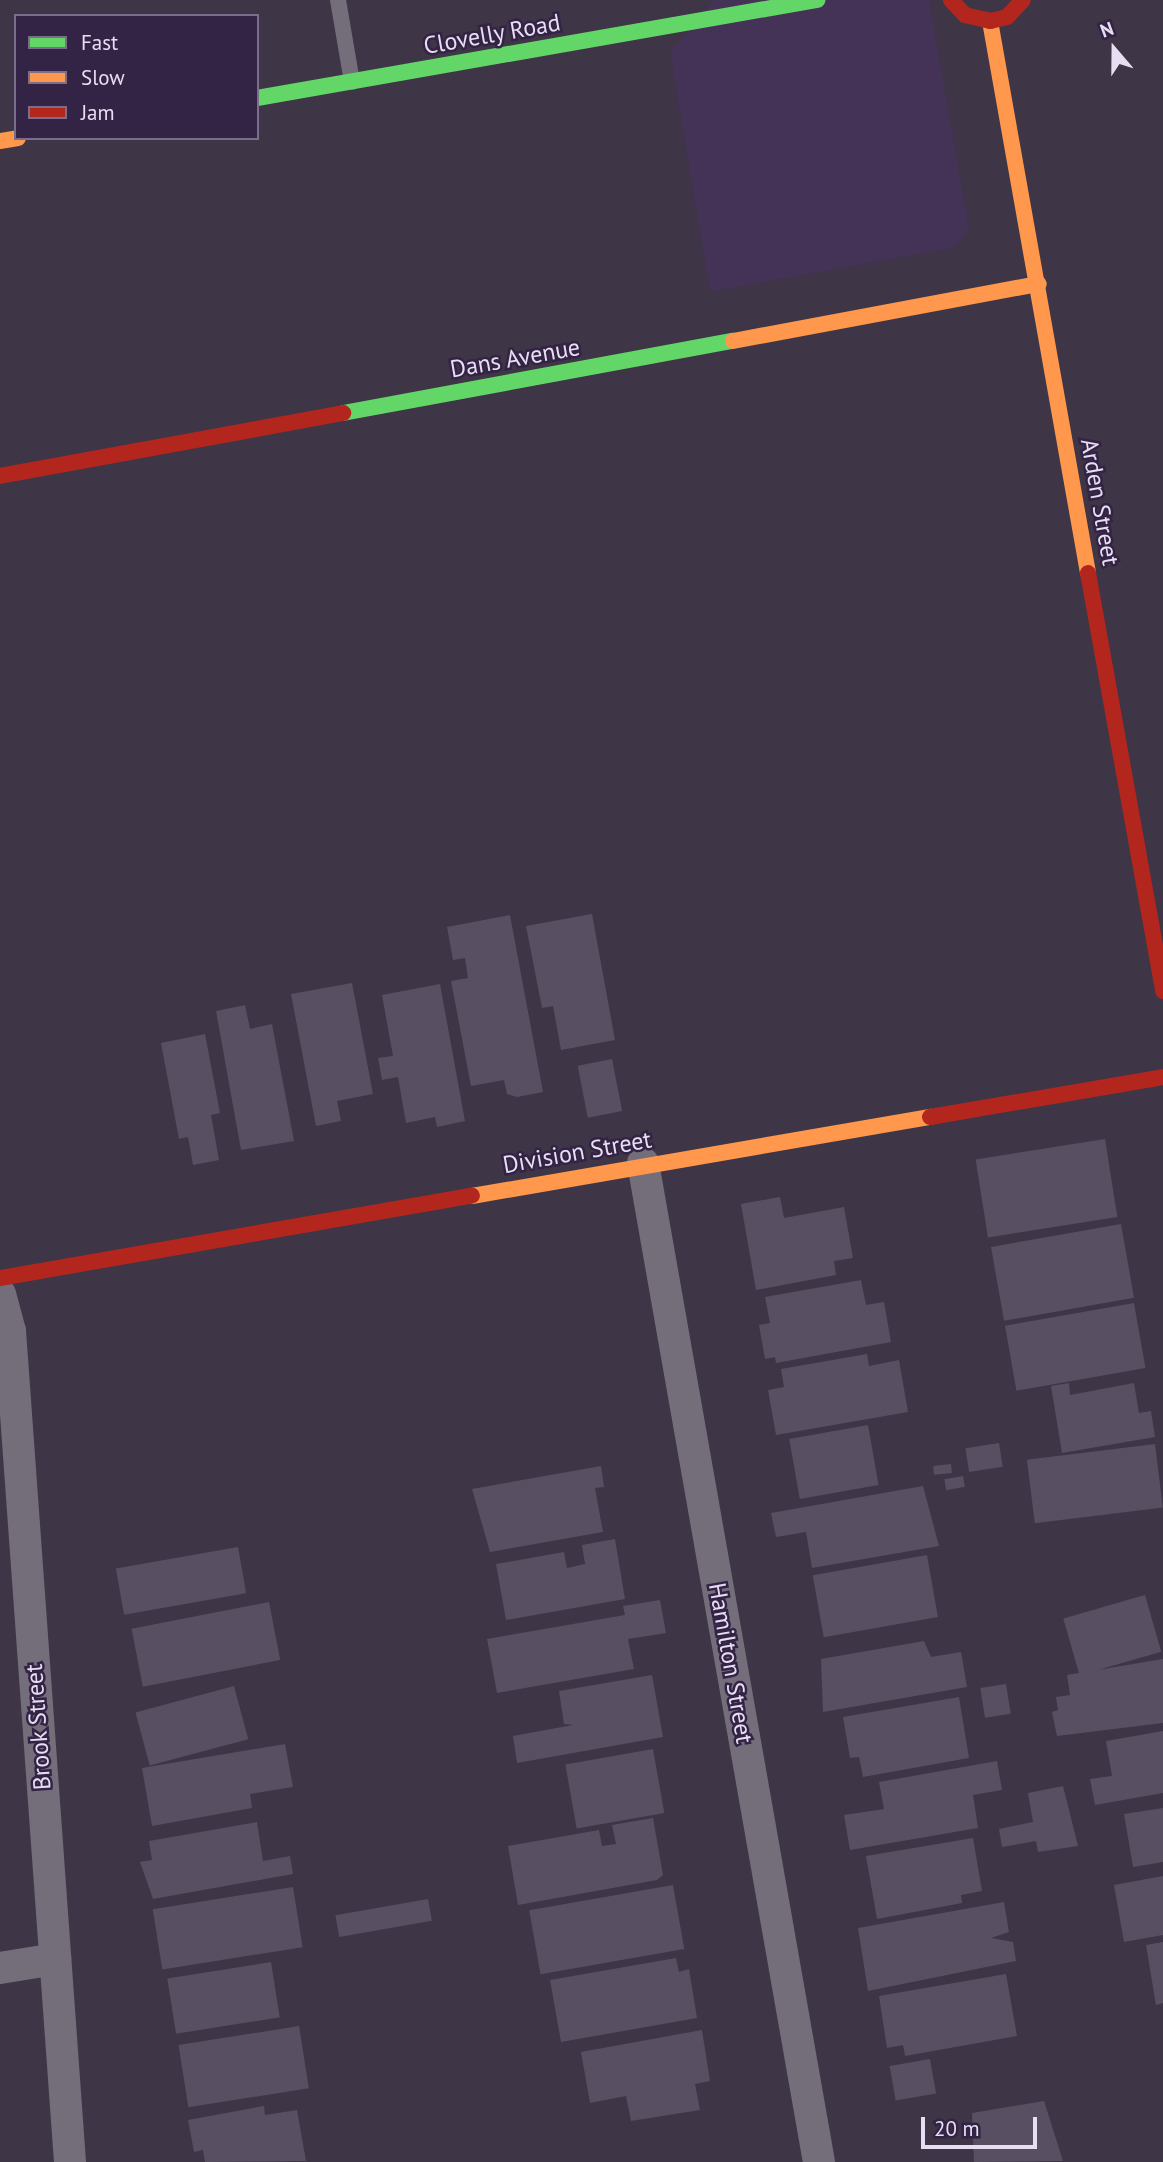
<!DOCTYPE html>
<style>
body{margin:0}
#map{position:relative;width:1163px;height:2162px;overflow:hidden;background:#3e3547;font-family:"PT Sans",sans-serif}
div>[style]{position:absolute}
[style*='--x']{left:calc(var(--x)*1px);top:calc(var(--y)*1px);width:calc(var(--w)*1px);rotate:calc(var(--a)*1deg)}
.built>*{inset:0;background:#443257}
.building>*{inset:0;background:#594f63;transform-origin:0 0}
.lane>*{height:16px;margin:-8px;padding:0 8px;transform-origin:8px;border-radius:8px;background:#746d7a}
.street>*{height:32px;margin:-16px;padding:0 16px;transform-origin:16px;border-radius:16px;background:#746d7a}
.fast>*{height:16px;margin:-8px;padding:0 8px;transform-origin:8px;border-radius:8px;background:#63d668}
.slow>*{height:16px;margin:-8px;padding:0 8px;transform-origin:8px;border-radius:8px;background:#ff974d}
.jam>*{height:16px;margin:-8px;padding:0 8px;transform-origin:8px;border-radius:8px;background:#b3261e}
span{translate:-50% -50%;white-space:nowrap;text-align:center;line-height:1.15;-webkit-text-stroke:5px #332344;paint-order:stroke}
.street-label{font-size:24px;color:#e8def4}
.legend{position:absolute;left:14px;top:14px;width:245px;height:126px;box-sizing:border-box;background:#332344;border:2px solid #7b6e8a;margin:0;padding:9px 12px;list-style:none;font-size:21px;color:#e8def4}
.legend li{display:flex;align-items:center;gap:14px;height:35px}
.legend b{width:35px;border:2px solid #7b6e8a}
.north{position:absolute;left:1079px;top:14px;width:70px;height:70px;-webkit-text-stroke:5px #332344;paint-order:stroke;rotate:340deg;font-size:19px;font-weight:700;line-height:28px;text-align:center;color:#e8def4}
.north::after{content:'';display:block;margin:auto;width:24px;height:32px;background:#e8def4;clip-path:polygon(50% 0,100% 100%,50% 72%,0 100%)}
.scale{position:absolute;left:921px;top:2117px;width:116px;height:32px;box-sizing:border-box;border:4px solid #e8def4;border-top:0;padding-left:9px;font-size:21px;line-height:24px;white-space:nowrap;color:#e8def4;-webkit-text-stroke:5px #332344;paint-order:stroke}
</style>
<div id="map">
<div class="built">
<div style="clip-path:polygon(714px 0,929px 0,969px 229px,956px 247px,710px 292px,670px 53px)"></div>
</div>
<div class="building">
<div style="clip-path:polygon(592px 914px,615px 1040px,561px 1050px,553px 1006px,542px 1008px,526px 926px)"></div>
<div style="clip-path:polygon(510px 915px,543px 1092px,517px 1097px,507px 1094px,504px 1080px,471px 1086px,451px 981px,468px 978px,465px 958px,453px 960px,447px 927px)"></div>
<div style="clip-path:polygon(352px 983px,373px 1094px,337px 1101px,341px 1121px,316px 1126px,291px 994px)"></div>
<div style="clip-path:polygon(440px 984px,465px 1121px,437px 1127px,435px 1117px,406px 1123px,398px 1077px,382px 1080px,378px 1058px,393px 1056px,382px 995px)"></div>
<div style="clip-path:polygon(245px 1005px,250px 1029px,272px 1024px,294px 1141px,241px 1150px,216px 1011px)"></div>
<div style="clip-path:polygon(205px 1034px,220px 1113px,211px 1115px,219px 1160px,193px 1165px,188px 1137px,179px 1139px,161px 1043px)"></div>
<div style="left:612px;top:1059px;width:53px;height:35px;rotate:79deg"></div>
<div style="left:1105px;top:1139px;width:79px;height:131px;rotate:81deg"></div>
<div style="clip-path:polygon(780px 1197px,784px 1218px,844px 1207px,853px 1258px,834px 1261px,836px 1275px,756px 1290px,741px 1204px)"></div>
<div style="left:1121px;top:1224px;width:75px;height:132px;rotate:80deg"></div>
<div style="clip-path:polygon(861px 1280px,866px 1305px,884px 1302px,891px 1342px,776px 1363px,775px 1357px,765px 1359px,759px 1325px,770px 1323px,765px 1297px)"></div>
<div style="left:1134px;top:1303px;width:66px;height:131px;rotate:80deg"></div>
<div style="clip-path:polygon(867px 1354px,869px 1366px,899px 1360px,908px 1412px,776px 1435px,768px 1390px,784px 1387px,781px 1369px)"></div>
<div style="clip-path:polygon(1069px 1383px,1070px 1395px,1134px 1383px,1139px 1413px,1151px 1411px,1155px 1437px,1062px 1453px,1051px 1386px)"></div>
<div style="left:868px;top:1425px;width:61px;height:80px;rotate:80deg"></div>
<div style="left:999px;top:1443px;width:24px;height:34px;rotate:81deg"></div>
<div style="left:1155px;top:1444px;width:64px;height:129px;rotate:83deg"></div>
<div style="left:951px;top:1464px;width:9px;height:18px;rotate:84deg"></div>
<div style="clip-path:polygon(601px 1466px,604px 1487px,595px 1488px,603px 1532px,490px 1552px,472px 1489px)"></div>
<div style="left:963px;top:1476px;width:11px;height:19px;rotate:80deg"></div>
<div style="clip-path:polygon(923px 1486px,939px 1546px,812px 1568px,806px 1532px,776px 1537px,771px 1513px)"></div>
<div style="clip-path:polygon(615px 1539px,625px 1599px,506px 1620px,496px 1564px,564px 1552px,567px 1568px,585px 1564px,582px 1545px)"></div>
<div style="left:238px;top:1547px;width:47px;height:124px;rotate:80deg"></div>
<div style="left:927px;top:1555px;width:63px;height:116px;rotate:80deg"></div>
<div style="left:1145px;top:1595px;width:59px;height:85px;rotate:74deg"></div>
<div style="clip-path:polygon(660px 1600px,666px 1633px,628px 1639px,634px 1669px,497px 1693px,487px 1639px,625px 1615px,623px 1606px)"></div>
<div style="left:269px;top:1602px;width:59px;height:140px;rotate:79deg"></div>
<div style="clip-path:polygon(924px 1641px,931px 1657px,961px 1652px,967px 1687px,823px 1712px,821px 1659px)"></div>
<div style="clip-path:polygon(1163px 1659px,1163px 1723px,1057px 1736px,1052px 1712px,1058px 1710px,1056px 1697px,1070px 1695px,1067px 1675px)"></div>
<div style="clip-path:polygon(652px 1675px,663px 1737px,517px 1763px,513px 1736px,573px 1725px,564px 1724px,559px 1691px)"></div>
<div style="left:1006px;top:1684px;width:30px;height:26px;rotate:81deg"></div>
<div style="left:234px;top:1686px;width:55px;height:102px;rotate:75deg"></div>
<div style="clip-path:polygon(959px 1697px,969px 1758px,863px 1777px,859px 1757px,850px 1758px,843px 1717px)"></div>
<div style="clip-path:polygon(1163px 1731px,1163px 1793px,1095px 1805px,1090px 1779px,1112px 1776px,1106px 1741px)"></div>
<div style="clip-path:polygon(285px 1744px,293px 1787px,250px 1794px,252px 1808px,152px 1826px,142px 1768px)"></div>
<div style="left:653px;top:1749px;width:65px;height:89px;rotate:80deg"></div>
<div style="clip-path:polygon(997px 1761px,1002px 1790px,973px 1795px,978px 1828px,850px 1850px,844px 1815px,884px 1809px,879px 1782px)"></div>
<div style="clip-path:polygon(1063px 1786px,1078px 1846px,1038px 1852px,1036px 1841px,1002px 1847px,999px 1829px,1033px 1822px,1028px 1793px)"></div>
<div style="clip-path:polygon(1163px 1808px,1163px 1862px,1133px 1867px,1124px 1814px)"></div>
<div style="clip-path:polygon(653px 1818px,663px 1875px,657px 1880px,518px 1905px,508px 1846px,599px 1830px,602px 1846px,616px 1844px,612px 1825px)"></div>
<div style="clip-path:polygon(257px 1822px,263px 1861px,290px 1856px,293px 1874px,153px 1899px,140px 1862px,152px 1860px,149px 1841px)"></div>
<div style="clip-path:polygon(973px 1838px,982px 1891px,961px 1895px,962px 1903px,877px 1919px,866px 1856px)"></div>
<div style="clip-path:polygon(1163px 1876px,1163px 1935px,1124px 1942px,1114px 1885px)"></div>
<div style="left:673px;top:1885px;width:65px;height:146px;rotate:80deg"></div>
<div style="left:293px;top:1887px;width:61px;height:142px;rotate:81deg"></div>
<div style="left:428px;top:1899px;width:22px;height:94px;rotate:80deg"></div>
<div style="clip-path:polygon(1004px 1902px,1009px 1932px,991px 1938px,1013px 1942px,1016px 1961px,868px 1991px,858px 1928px)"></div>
<div style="clip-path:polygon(1163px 1942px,1163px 2003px,1156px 2005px,1146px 1945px)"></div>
<div style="clip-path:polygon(676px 1958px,679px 1972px,689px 1969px,697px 2018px,561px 2042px,550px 1980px)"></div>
<div style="left:271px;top:1962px;width:56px;height:105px;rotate:81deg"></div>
<div style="clip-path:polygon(1006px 1974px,1017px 2036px,905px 2056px,903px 2045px,887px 2048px,879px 1996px)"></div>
<div style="left:299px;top:2026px;width:63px;height:122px;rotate:81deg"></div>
<div style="clip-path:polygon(702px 2030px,710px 2081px,695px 2084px,700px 2110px,631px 2121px,626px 2096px,590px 2103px,581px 2052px)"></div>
<div style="left:930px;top:2059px;width:35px;height:41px;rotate:80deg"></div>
<div style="clip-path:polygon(1044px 2101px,1063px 2161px,974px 2162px,972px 2113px)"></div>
<div style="clip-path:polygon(264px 2106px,265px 2115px,297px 2110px,306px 2161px,205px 2162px,203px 2150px,194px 2152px,188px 2120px)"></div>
</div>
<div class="lane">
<div style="--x:338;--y:0;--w:83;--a:80.3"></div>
</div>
<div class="street">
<div style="--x:643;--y:1163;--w:1014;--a:80.01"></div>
<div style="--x:0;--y:1294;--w:38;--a:75"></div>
<div style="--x:10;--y:1331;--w:833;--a:85.87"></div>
<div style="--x:0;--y:1968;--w:56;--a:-9.3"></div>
</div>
<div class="fast">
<div style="--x:257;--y:98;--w:569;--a:-9.93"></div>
<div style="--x:343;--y:413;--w:397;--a:-10.5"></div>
</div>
<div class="slow">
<div style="--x:990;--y:21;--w:561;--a:79.93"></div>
<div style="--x:0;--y:141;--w:18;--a:-9"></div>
<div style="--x:733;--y:341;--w:311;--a:-10.6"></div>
<div style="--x:472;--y:1196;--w:465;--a:-9.8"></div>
</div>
<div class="jam">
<div style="--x:951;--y:0;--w:21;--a:47"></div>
<div style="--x:965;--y:15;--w:26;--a:13"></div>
<div style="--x:990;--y:21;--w:17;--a:-13"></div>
<div style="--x:1007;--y:17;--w:23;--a:-47"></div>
<div style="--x:0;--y:476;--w:349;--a:-10.4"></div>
<div style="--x:1088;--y:573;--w:425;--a:79.8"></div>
<div style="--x:930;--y:1117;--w:236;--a:-9.7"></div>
<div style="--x:0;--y:1278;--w:479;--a:-9.9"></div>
</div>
<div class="street-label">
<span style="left:492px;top:34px;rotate:-10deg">Clovelly Road</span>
<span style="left:515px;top:358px;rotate:-10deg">Dans Avenue</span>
<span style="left:1100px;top:502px;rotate:80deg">Arden Street</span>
<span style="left:577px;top:1152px;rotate:-10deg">Division Street</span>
<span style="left:731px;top:1663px;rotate:80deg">Hamilton Street</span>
<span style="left:38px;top:1727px;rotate:-94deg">Brook Street</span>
</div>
<ul class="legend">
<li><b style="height:9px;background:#63d668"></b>Fast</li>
<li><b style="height:9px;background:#ff974d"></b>Slow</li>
<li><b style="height:9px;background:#b3261e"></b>Jam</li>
</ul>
<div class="north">N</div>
<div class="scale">20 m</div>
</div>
